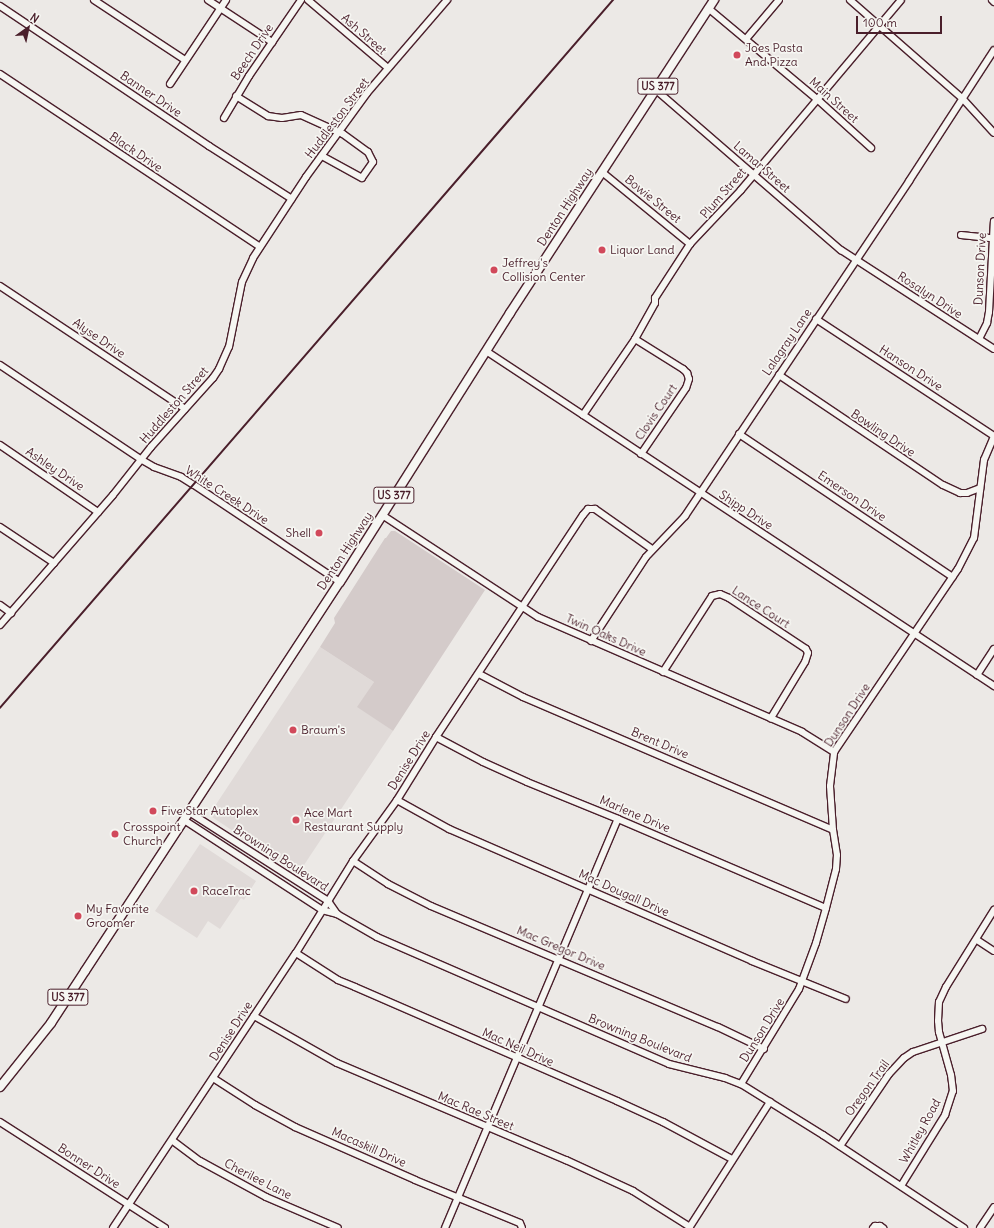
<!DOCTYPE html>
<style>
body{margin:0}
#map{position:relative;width:994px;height:1228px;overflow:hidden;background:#ece9e6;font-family:Delius,sans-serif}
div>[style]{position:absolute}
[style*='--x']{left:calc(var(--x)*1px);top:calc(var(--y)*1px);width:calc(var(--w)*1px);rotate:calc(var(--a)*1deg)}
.built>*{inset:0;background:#e0dad8}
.green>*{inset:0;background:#d4cbca}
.roads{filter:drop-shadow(1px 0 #4a1f2b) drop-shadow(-1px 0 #4a1f2b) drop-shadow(0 1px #4a1f2b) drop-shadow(0 -1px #4a1f2b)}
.minor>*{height:6px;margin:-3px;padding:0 3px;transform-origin:3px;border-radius:3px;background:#f6f6f2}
.major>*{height:8px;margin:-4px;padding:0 4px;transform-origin:4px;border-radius:4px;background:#f6f6f2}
.rail>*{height:1.5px;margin:-0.75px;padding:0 0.75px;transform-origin:0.75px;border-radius:0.75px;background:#4a1f2b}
.dots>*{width:11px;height:11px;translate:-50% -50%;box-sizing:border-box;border:2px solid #f6f6f2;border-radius:50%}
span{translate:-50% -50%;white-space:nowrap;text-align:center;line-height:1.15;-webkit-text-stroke:3.5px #f6f6f2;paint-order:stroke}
.shield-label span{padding:1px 3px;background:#f6f6f2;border:1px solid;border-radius:3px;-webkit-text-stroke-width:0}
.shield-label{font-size:11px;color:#4a1f2b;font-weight:700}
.street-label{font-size:12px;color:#4a1f2b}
.poi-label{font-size:12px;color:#4a1f2b}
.left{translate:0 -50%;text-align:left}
.right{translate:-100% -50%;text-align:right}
.north{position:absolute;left:8px;top:8px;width:40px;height:40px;-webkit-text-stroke:3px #f6f6f2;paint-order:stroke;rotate:33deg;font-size:11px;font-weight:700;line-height:16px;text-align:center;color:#4a1f2b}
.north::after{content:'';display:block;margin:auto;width:14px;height:18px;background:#4a1f2b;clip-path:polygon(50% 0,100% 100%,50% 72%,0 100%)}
.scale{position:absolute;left:856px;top:16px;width:86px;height:18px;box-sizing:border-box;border:2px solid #4a1f2b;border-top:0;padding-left:5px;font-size:12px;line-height:14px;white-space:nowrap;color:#4a1f2b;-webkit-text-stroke:3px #f6f6f2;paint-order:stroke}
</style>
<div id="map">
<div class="built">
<div style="clip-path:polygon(320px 647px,374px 682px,358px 707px,393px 731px,298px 874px,209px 815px)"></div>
<div style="clip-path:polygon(200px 844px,256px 881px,244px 900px,241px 898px,220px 929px,208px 921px,197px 938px,155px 911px)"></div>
</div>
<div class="green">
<div style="clip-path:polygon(391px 531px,395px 531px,485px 590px,393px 731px,357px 707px,374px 682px,320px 647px,335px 623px,334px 618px,385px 538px,386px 538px)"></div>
</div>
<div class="roads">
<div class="minor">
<div style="--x:94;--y:0;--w:109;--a:33.4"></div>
<div style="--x:208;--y:0;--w:77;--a:33.3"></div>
<div style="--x:308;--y:0;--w:105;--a:40.4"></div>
<div style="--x:850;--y:0;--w:149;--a:41.2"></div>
<div style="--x:962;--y:98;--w:47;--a:47.6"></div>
<div style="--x:992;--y:0;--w:3;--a:45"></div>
<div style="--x:0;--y:6;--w:252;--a:33.8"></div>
<div style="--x:209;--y:146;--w:98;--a:32.6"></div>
<div style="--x:708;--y:8;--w:142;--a:39.9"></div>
<div style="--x:817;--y:99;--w:73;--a:42.2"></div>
<div style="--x:746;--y:39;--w:51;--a:-49.8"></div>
<div style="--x:0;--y:74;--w:312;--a:33.6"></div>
<div style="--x:170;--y:84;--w:101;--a:-56.3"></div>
<div style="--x:656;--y:90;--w:245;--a:40.9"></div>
<div style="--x:841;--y:250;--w:182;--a:32.9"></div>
<div style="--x:236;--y:96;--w:38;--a:32"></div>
<div style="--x:268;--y:116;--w:14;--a:8"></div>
<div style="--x:282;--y:118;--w:19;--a:-9"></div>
<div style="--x:301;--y:115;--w:46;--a:24.3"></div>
<div style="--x:343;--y:134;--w:31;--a:36"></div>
<div style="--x:368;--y:152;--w:11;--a:63"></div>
<div style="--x:373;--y:162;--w:19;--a:125"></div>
<div style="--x:362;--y:178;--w:46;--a:-151.2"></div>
<div style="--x:224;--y:118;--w:49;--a:-59.2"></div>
<div style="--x:249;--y:76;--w:92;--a:-55.6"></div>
<div style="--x:602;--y:172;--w:114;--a:39.3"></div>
<div style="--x:961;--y:235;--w:31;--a:6"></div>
<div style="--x:0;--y:286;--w:222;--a:33.6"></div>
<div style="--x:816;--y:319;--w:213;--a:33.3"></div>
<div style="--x:635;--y:339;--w:57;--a:32"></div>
<div style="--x:683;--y:369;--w:6;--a:45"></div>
<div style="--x:687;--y:373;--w:6;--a:72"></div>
<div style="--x:689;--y:379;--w:9;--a:108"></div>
<div style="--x:686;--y:388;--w:80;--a:124.3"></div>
<div style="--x:979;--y:339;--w:18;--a:-63"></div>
<div style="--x:987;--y:323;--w:11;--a:-80"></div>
<div style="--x:989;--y:312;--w:91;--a:-86.9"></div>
<div style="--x:486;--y:351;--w:609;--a:33.4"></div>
<div style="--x:0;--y:365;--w:171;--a:33.8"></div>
<div style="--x:142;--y:460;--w:14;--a:30"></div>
<div style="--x:154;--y:467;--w:29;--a:20"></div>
<div style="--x:181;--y:477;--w:15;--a:32"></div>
<div style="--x:194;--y:485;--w:175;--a:33.6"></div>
<div style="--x:779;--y:375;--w:197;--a:33.9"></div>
<div style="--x:943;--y:485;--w:19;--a:25"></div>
<div style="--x:960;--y:493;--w:7;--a:0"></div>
<div style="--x:967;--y:493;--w:14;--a:-21"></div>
<div style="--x:583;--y:415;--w:92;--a:-55.6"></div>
<div style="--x:635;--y:339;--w:41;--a:-60.9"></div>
<div style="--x:655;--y:303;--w:5;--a:-90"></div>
<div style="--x:655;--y:298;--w:64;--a:-57.1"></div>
<div style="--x:690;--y:244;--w:74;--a:-46.6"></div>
<div style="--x:741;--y:190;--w:248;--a:-49.9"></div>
<div style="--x:739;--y:434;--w:257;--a:33.8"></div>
<div style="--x:0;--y:445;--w:119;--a:34.4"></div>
<div style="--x:382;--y:515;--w:186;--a:33.2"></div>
<div style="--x:538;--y:617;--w:288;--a:23.5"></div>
<div style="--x:802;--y:732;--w:38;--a:32"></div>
<div style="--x:0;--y:527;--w:65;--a:33.7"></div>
<div style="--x:0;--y:605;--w:14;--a:36"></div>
<div style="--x:0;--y:625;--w:172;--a:-49"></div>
<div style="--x:113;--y:495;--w:61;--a:-51.6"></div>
<div style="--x:151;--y:447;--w:93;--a:-48.1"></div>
<div style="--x:213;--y:378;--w:11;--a:-56"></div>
<div style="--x:219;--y:369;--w:24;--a:-66"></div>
<div style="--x:229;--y:347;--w:66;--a:-78.7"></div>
<div style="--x:242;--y:282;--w:26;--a:-65"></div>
<div style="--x:253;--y:258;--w:97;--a:-56.8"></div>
<div style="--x:306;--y:177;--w:104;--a:-54"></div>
<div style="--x:367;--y:93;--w:123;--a:-49.3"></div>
<div style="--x:591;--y:641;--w:100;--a:-56.8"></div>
<div style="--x:646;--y:557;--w:57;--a:-46.4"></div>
<div style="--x:685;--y:516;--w:403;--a:-56.2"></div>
<div style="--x:909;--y:181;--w:156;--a:-57"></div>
<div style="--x:663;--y:672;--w:90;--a:-57.2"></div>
<div style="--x:712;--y:596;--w:8;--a:-14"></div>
<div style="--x:720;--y:594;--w:10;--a:24"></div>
<div style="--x:729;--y:598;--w:92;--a:33.5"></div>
<div style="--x:806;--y:649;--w:4;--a:63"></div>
<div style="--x:808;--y:653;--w:9;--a:108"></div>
<div style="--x:805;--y:662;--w:66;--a:121.3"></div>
<div style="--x:479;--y:674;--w:50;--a:27.6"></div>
<div style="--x:523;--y:697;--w:337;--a:23.2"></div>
<div style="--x:977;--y:675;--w:31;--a:-57"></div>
<div style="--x:436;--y:737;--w:53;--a:28"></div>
<div style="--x:483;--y:762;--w:48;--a:24.4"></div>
<div style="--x:527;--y:782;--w:98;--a:22.1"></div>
<div style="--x:618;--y:819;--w:226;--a:23.2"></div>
<div style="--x:397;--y:800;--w:60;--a:29.1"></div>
<div style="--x:449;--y:829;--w:331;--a:23.5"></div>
<div style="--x:752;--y:961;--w:101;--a:22"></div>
<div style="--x:189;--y:812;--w:165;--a:32.6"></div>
<div style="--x:328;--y:901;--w:16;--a:55"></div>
<div style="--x:184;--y:820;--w:165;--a:33.1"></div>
<div style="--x:322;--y:910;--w:16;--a:15"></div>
<div style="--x:337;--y:914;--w:46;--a:29.9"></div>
<div style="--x:377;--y:937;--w:318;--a:23.5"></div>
<div style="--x:669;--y:1064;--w:58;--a:14"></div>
<div style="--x:725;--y:1078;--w:17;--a:21"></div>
<div style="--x:741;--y:1084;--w:97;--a:31.9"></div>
<div style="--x:823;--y:1135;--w:169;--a:33.4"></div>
<div style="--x:353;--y:861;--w:42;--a:33.3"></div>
<div style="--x:388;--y:884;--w:48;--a:27.1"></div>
<div style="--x:431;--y:906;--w:311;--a:22.9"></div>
<div style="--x:718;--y:1027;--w:51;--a:25.6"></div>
<div style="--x:977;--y:940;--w:20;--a:33"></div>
<div style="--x:296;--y:953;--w:50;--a:32.7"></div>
<div style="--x:338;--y:980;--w:18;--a:22"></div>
<div style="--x:355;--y:987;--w:286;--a:23.5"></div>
<div style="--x:617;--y:1101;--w:51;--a:24.5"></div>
<div style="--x:663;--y:1122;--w:78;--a:28.2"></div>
<div style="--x:254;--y:1016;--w:95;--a:29.5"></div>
<div style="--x:337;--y:1063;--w:249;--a:23"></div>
<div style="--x:566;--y:1160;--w:74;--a:24.8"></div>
<div style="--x:633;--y:1191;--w:67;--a:32.3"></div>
<div style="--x:213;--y:1078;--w:50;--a:32.7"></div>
<div style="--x:255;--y:1105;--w:46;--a:28.8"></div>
<div style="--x:295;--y:1127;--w:131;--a:23.8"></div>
<div style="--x:415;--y:1180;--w:113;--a:22.3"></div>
<div style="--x:520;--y:1223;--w:5;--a:68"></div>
<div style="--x:741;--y:1084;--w:111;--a:-58.6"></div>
<div style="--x:799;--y:989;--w:49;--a:-69.7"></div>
<div style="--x:816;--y:943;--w:36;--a:-74"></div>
<div style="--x:826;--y:908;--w:40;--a:-75.6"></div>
<div style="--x:836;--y:869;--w:14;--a:-86"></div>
<div style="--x:837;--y:855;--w:25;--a:-99"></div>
<div style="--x:833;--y:830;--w:44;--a:-93.9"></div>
<div style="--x:830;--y:786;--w:34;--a:-83"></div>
<div style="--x:834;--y:752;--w:221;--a:-55.9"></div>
<div style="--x:958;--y:569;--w:35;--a:-63"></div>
<div style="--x:974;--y:538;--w:79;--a:-82.7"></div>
<div style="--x:984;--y:460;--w:25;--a:-67"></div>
<div style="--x:0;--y:1122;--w:196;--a:32.7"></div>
<div style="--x:173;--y:1141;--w:34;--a:37"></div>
<div style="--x:200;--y:1161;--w:75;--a:28.6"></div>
<div style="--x:266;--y:1197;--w:78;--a:23.3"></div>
<div style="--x:840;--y:1146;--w:87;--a:-55.8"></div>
<div style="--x:889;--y:1074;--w:22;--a:-47"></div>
<div style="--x:904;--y:1058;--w:11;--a:-34"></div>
<div style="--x:913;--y:1052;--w:73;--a:-18.4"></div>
<div style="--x:901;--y:1186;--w:84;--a:-58.2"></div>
<div style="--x:945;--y:1115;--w:25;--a:-72"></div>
<div style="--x:953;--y:1091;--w:16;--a:-97"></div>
<div style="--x:951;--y:1075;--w:45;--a:-105.6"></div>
<div style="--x:939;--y:1032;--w:11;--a:-95"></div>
<div style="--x:938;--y:1021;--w:19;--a:-87"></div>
<div style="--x:939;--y:1002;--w:17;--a:-65"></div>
<div style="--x:946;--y:987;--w:91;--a:-58.1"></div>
<div style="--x:113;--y:1228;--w:330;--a:-56.4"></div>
<div style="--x:296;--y:953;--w:108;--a:-58.2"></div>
<div style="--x:353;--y:861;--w:75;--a:-54.2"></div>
<div style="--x:397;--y:800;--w:74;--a:-58.2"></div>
<div style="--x:436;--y:737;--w:266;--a:-56.5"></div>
<div style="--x:583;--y:515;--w:8;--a:-50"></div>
<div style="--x:588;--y:509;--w:7;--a:0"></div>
<div style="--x:595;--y:509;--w:70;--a:35.1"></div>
<div style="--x:445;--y:1228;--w:444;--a:-67.1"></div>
<div style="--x:689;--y:1228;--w:150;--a:-57.3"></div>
<div style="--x:873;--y:1228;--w:3;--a:-45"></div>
<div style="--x:875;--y:1226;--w:5;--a:0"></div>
<div style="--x:880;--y:1226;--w:4;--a:34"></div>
<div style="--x:980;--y:1228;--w:25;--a:-56"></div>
</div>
<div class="major">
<div style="--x:0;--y:1087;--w:82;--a:-51.4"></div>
<div style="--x:51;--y:1023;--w:62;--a:-56.8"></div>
<div style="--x:85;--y:971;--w:465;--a:-56.8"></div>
<div style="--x:340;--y:582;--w:318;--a:-57.7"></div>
<div style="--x:510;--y:313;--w:374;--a:-56.9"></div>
</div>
</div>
<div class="rail">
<div style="--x:0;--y:708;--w:937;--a:-49.11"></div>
</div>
<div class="dots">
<div style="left:737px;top:55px;background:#d1495b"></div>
<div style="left:602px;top:250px;background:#d1495b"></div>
<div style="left:494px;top:270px;background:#d1495b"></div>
<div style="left:319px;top:533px;background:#d1495b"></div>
<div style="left:293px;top:730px;background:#d1495b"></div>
<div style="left:153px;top:811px;background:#d1495b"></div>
<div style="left:296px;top:820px;background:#d1495b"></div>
<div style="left:115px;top:834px;background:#d1495b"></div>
<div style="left:194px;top:891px;background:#d1495b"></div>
<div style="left:78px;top:916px;background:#d1495b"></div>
</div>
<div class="shield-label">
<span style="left:658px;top:86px">US 377</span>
<span style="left:394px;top:495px">US 377</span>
<span style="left:68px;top:997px">US 377</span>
</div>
<div class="street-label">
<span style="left:364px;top:34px;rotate:41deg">Ash Street</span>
<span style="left:252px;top:52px;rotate:-56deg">Beech Drive</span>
<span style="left:151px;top:94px;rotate:34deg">Banner Drive</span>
<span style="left:834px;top:100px;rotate:42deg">Main Street</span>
<span style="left:337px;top:118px;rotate:-53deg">Huddleston Street</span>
<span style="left:136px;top:152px;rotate:34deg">Black Drive</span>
<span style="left:762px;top:167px;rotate:41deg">Lamar Street</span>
<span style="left:723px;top:193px;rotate:-49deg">Plum Street</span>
<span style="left:653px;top:199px;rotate:39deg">Bowie Street</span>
<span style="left:565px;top:207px;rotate:-57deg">Denton Highway</span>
<span style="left:980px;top:269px;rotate:-87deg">Dunson Drive</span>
<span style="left:930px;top:295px;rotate:33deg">Rosalyn Drive</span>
<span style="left:99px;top:338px;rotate:34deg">Alyse Drive</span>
<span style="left:787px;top:342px;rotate:-56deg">Lalagray Lane</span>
<span style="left:911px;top:368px;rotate:33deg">Hanson Drive</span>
<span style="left:174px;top:405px;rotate:-49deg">Huddleston Street</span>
<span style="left:656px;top:412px;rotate:-56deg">Clovis Court</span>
<span style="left:883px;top:433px;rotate:34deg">Bowling Drive</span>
<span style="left:55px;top:469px;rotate:34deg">Ashley Drive</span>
<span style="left:227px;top:495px;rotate:33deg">White Creek Drive</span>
<span style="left:852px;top:496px;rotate:34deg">Emerson Drive</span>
<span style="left:746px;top:510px;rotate:33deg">Shipp Drive</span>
<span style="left:345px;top:551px;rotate:-57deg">Denton Highway</span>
<span style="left:761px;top:607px;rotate:33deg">Lance Court</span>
<span style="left:606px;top:635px;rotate:24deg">Twin Oaks Drive</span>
<span style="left:847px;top:715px;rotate:-57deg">Dunson Drive</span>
<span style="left:660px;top:743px;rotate:23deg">Brent Drive</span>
<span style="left:409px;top:760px;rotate:-58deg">Denise Drive</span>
<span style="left:635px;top:814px;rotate:23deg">Marlene Drive</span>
<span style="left:281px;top:858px;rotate:33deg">Browning Boulevard</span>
<span style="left:624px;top:893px;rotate:24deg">Mac Dougall Drive</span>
<span style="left:561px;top:948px;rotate:23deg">Mac Gregor Drive</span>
<span style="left:762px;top:1030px;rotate:-58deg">Dunson Drive</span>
<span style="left:231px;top:1031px;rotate:-57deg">Denise Drive</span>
<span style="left:640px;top:1038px;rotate:22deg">Browning Boulevard</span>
<span style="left:518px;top:1047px;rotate:24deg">Mac Neil Drive</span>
<span style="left:867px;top:1088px;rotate:-54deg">Oregon Trail</span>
<span style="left:476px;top:1111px;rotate:23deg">Mac Rae Street</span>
<span style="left:920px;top:1131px;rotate:-61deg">Whitley Road</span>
<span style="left:369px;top:1147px;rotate:24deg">Macaskill Drive</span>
<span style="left:89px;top:1166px;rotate:33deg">Bonner Drive</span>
<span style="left:258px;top:1179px;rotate:27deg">Cherilee Lane</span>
</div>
<div class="poi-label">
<span class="left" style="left:745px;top:55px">Joes Pasta<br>And Pizza</span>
<span class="left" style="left:610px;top:250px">Liquor Land</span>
<span class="left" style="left:502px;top:270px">Jeffrey's<br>Collision Center</span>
<span class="right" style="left:311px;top:533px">Shell</span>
<span class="left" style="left:301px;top:730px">Braum's</span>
<span class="left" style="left:161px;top:811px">Five Star Autoplex</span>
<span class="left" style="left:304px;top:820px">Ace Mart<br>Restaurant Supply</span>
<span class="left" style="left:123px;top:834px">Crosspoint<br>Church</span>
<span class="left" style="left:202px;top:891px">RaceTrac</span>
<span class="left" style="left:86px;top:916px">My Favorite<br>Groomer</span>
</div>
<div class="north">N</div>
<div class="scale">100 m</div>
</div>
